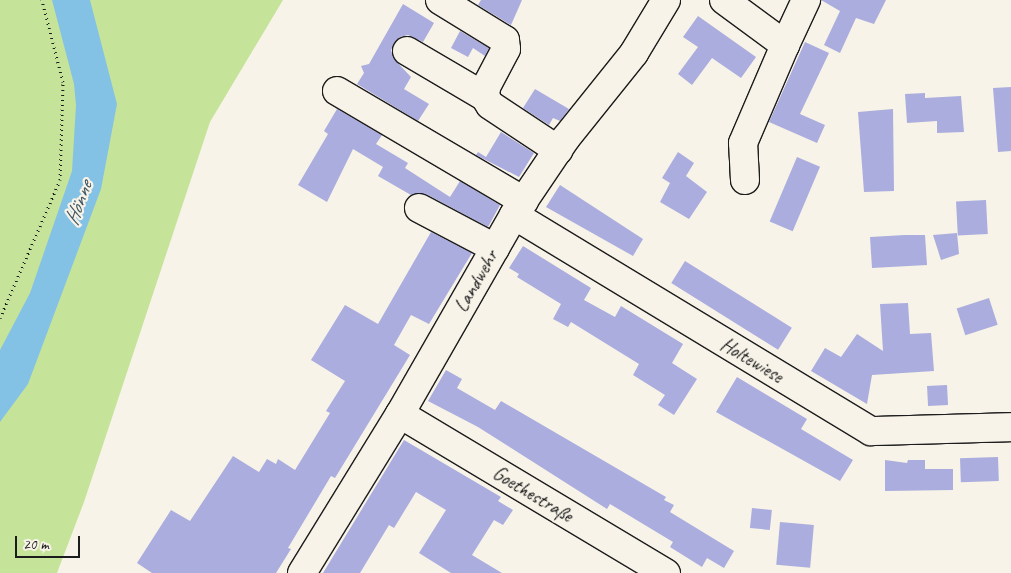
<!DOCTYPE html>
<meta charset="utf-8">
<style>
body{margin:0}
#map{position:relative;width:1011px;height:573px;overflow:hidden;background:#f7f3e8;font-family:Caveat,sans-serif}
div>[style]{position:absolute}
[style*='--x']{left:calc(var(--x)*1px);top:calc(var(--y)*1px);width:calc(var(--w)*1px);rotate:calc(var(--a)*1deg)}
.green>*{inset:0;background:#c6e39a}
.water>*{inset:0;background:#84c2e5}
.building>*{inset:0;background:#abadde;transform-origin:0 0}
.path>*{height:3px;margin-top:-1.5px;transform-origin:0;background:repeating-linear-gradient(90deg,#1c1c1c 0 1px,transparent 0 5px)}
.roads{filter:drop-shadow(1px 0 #1c1c1c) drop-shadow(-1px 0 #1c1c1c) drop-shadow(0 1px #1c1c1c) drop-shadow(0 -1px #1c1c1c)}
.minor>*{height:28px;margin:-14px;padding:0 14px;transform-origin:14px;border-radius:14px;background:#f7f3e8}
span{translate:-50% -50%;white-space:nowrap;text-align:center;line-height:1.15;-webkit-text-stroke:4.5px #f7f3e8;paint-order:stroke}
.street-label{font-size:20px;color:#1c1c1c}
.water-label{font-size:21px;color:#405662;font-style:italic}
.scale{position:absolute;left:15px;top:536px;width:65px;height:22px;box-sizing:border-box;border:2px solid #1c1c1c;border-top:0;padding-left:6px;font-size:15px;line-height:18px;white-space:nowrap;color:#1c1c1c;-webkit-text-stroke:4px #f7f3e8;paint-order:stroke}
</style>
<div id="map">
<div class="green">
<div style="clip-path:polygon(0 0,283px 0,210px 122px,84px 502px,57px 573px,0 573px)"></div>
</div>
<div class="water">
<div style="clip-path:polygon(52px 0,90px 0,117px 104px,101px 189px,28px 384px,0 422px,0 350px,30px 293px,72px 171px,76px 105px,74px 84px)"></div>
</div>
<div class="building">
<div style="clip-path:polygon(481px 0,522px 0,511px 25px,478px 5px)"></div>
<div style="clip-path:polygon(821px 0,886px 0,874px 24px,856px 18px,840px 53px,824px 45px,840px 11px)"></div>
<div style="clip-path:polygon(403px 4px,434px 23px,423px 42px,408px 35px,400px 37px,391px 50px,394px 59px,411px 77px,404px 89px,429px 104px,418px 121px,357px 84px,364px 73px,361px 66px,369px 64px)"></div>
<div style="clip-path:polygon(698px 16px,756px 57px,741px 78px,712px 58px,692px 85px,678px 74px,698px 47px,683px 37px)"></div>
<div style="clip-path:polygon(460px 31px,489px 48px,485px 56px,473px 48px,468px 57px,451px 48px)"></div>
<div style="clip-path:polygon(805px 42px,829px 53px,800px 114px,825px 125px,817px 143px,769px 122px)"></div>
<div style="clip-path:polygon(1011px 87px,1011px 151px,998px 152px,993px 88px)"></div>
<div style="clip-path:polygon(535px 89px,569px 109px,560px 121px,553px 118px,549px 125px,523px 108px)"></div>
<div style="clip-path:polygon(925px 93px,925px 98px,961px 96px,964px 132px,937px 133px,937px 121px,907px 123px,905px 94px)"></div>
<div style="clip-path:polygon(337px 109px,382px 135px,376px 144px,408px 163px,405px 168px,450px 197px,460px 181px,500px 205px,488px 227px,426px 194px,411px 195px,378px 176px,383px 167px,353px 149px,327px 202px,298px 185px,328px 134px,324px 131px)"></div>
<div style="clip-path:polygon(893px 109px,894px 191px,864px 192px,858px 112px)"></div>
<div style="clip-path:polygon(501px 132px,534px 153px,519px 177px,476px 155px,478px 152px,486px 157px)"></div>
<div style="clip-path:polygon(678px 152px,694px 163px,686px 176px,707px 192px,689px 219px,660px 202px,670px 183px,662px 178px)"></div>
<div style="left:797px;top:157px;width:25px;height:70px;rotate:23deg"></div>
<div style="clip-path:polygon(560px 185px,643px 239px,633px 256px,546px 207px)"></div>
<div style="left:986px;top:200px;width:34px;height:30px;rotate:87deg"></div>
<div style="clip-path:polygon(431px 232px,472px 253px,429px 324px,411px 315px,394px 345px,410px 355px,335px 478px,331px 476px,288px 548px,291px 549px,276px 573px,152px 573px,137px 563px,171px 510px,190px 521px,233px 456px,259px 472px,267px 459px,276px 464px,278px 459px,295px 470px,330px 413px,326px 411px,345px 381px,311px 360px,345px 305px,378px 324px)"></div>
<div style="clip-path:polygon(957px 233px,959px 254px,941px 260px,933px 235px)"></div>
<div style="clip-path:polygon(905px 235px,925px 235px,927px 265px,872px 268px,870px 237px)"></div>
<div style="clip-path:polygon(523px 246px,591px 288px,584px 300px,615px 317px,621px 306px,683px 344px,672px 363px,697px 379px,674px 415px,658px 405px,665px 395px,633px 375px,639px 364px,571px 322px,568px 327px,553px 319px,561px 304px,517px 277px,519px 274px,509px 268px)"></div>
<div style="left:685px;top:261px;width:126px;height:26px;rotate:32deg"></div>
<div style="left:989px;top:298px;width:28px;height:34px;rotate:72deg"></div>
<div style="clip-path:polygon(908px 303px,910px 334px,931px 333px,934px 371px,872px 375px,867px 404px,811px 371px,825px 348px,841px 357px,857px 334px,883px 351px,880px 304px)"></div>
<div style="clip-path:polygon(446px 370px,462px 379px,457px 388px,495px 410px,501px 401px,666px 497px,664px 500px,674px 505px,670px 512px,734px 551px,724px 568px,707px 558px,702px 567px,670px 547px,673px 542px,610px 504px,607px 509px,478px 427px,428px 401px)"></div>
<div style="clip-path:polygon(737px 377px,807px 419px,801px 429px,853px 460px,840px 481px,716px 412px)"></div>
<div style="left:947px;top:385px;width:20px;height:20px;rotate:87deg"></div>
<div style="clip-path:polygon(404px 440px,501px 497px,498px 501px,513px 510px,503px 525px,494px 520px,472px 555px,502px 573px,451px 573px,419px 553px,446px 510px,416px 492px,394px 528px,389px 525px,360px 573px,323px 573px)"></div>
<div style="left:998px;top:457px;width:24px;height:38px;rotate:88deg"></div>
<div style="clip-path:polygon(885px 460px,907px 463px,908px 460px,925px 460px,925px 469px,953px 469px,953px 490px,885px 491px)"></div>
<div style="left:752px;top:508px;width:20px;height:20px;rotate:6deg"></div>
<div style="left:780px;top:522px;width:34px;height:43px;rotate:5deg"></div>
</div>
<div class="path">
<div style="--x:0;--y:318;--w:150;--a:-66.5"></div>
<div style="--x:60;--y:180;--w:98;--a:-88.2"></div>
<div style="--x:63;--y:82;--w:85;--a:-104.4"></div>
</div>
<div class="roads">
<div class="minor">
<div style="--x:440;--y:0;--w:76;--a:31.6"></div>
<div style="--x:505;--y:40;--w:9;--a:84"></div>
<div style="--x:506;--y:49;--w:43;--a:117.8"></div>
<div style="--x:486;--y:87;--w:10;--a:96"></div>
<div style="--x:485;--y:97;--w:9;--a:58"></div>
<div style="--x:490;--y:105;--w:82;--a:33.5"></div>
<div style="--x:724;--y:0;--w:76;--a:36.4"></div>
<div style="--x:785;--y:45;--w:50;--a:-65"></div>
<div style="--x:407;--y:51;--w:91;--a:30.5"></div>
<div style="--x:337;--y:91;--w:217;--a:30.5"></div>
<div style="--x:745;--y:180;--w:37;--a:-93"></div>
<div style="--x:743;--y:143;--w:107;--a:-66.8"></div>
<div style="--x:419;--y:208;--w:86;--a:27.8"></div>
<div style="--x:514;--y:215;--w:417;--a:31.2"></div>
<div style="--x:871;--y:431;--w:140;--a:-1.6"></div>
<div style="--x:400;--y:414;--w:310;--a:30.9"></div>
<div style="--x:302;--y:573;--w:187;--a:-58.4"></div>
<div style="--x:400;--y:414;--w:229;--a:-60.2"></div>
<div style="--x:514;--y:215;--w:93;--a:-56"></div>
<div style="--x:566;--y:138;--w:109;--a:-51.3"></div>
<div style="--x:634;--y:53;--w:62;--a:-58.9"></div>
</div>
</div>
<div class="street-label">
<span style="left:476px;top:281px;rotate:-60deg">Landwehr</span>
<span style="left:752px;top:360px;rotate:31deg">Holtewiese</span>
<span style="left:533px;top:494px;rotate:31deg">Goethestraße</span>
</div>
<div class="water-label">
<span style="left:78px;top:203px;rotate:-70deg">Hönne</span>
</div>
<div class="scale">20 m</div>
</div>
